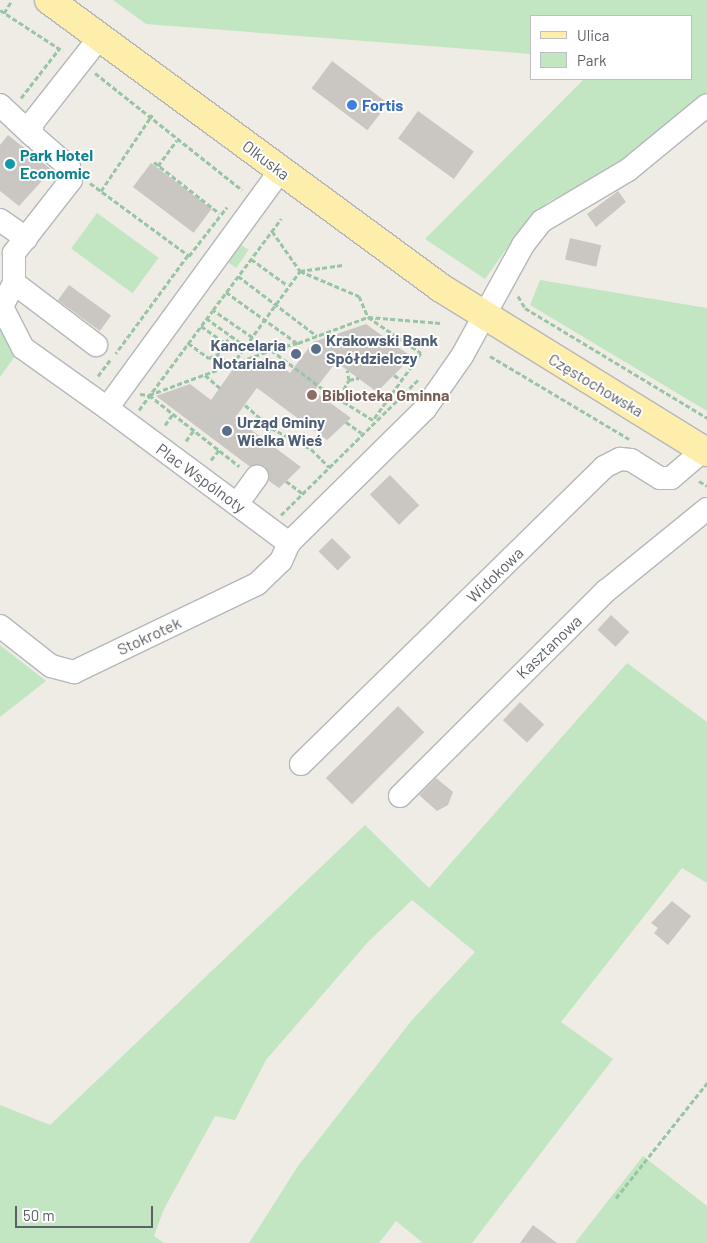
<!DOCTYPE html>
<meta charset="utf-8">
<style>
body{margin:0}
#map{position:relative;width:707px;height:1243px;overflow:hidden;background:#efece5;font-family:Barlow,sans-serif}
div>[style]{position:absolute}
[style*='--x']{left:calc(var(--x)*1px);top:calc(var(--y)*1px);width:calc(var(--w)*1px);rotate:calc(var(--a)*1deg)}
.green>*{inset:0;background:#c2e6c2;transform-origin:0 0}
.building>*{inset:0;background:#cac7c2;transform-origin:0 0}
.path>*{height:3px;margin-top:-1.5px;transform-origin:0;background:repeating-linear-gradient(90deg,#99c5a5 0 5px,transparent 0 7.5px)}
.roads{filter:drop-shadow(1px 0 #b5b7bb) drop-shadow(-1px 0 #b5b7bb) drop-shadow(0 1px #b5b7bb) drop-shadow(0 -1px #b5b7bb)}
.minor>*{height:22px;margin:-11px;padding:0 11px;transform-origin:11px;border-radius:11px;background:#fff}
.major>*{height:28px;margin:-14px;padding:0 14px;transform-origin:14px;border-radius:14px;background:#feeeab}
.dots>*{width:14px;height:14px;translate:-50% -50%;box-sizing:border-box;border:2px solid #fff;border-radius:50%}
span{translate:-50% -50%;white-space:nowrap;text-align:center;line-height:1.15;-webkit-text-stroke:4px #fff;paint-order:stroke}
.shop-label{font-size:16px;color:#366cbe;font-weight:700}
.left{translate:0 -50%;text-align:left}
.culture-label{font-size:16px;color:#0d838f;font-weight:700}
.street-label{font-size:16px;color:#5d6065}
.service-label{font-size:16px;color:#4e5e75;font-weight:700}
.right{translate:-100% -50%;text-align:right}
.education-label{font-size:16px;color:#785e54;font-weight:700}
.legend{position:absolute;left:530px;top:15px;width:162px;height:65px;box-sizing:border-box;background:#fff;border:1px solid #bebfc1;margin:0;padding:6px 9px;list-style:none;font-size:15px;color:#5d6065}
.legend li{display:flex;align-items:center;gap:10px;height:25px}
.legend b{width:25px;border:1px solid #bebfc1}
.scale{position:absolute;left:15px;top:1206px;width:138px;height:22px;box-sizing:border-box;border:2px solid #5d6065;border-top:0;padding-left:6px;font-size:15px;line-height:18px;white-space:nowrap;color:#5d6065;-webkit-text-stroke:4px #fff;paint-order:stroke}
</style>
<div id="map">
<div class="green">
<div style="clip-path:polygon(113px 0,707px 0,707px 98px,602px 175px,548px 202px,517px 234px,485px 279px,425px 239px,584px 79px,691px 79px,691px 16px,531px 16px,531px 54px,146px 24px)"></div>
<div style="left:97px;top:213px;width:76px;height:44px;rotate:36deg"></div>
<div style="left:237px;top:242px;width:14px;height:22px;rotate:34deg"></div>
<div style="clip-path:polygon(540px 280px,707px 308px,707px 411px,530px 305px)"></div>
<div style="clip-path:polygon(0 325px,16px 355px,0 377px)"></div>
<div style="clip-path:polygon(0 645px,46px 681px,0 717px)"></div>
<div style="clip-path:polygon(627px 663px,707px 722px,707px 883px,682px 868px,561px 1022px,613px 1059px,472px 1243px,423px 1243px,396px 1221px,379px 1243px,249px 1243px,298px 1166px,412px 1020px,475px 952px,412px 900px,368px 942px,266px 1060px,235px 1120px,215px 1116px,164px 1209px,154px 1236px,164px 1243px,0 1243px,0 1105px,50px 1125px,365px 825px,429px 888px)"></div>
<div style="clip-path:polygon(643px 1156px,707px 1206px,707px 1243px,575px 1243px)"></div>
</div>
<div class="building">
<div style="left:332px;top:61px;width:70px;height:34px;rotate:37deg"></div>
<div style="left:418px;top:111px;width:69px;height:34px;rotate:36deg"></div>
<div style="clip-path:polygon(8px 135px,52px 170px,19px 206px,0 191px,0 145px)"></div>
<div style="left:151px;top:163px;width:76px;height:30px;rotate:37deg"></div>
<div style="clip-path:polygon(618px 191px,626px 202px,596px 227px,587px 214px)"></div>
<div style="left:570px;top:238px;width:32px;height:22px;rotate:13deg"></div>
<div style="left:69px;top:285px;width:52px;height:19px;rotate:36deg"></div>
<div style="clip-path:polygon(366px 324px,412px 357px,377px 392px,336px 362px,314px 391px,351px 418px,327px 440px,257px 388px,235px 418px,301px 467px,279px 488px,269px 481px,265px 466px,249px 466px,156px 396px,190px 384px,211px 400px,233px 369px,269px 357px,290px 373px,313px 342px)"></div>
<div style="left:390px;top:475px;width:42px;height:28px;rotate:46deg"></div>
<div style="left:332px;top:538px;width:27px;height:19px;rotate:45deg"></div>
<div style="left:611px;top:615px;width:25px;height:20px;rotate:43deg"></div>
<div style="left:520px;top:702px;width:33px;height:25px;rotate:43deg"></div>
<div style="left:398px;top:706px;width:37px;height:102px;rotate:45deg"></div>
<div style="clip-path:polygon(436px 778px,453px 792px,448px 805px,437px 811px,419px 795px)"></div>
<div style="clip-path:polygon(672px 901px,691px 916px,668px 945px,654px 933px,658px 928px,651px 923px)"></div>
<div style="clip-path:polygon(533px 1225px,557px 1243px,520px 1243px)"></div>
</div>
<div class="path">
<div style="--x:0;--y:10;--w:75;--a:33.1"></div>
<div style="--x:4;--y:13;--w:15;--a:-58"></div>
<div style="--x:95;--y:73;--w:188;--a:38.5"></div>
<div style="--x:21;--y:98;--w:62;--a:-52.2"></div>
<div style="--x:154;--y:162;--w:83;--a:38.1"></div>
<div style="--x:158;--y:166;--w:32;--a:-54"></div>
<div style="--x:90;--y:183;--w:122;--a:36.3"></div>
<div style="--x:188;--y:255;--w:122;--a:126.3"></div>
<div style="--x:101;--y:191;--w:92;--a:-56.1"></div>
<div style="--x:272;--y:231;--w:49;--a:55"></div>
<div style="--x:300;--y:271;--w:64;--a:23"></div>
<div style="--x:359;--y:296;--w:23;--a:67"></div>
<div style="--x:368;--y:317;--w:73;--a:4.7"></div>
<div style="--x:189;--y:256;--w:62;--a:-52.2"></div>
<div style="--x:251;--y:259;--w:44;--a:35.8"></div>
<div style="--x:238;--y:276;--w:99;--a:37.2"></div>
<div style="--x:226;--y:292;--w:87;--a:35.7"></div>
<div style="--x:518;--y:296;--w:14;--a:60"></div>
<div style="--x:525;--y:308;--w:213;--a:31.1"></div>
<div style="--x:206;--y:318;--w:48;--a:35.7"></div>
<div style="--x:201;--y:326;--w:29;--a:35"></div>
<div style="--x:225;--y:343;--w:9;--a:-49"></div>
<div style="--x:188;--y:343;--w:26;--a:36"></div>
<div style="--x:209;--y:358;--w:9;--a:-21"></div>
<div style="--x:217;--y:355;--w:18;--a:34"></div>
<div style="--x:232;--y:365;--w:116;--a:-54.1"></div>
<div style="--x:300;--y:271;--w:43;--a:-7.9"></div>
<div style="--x:217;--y:355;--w:14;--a:-56"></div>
<div style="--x:490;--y:356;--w:162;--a:30.8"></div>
<div style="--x:205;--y:375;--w:20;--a:41"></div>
<div style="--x:394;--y:375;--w:9;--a:36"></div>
<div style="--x:98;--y:376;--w:20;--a:-53"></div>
<div style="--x:349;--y:380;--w:10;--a:-11"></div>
<div style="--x:140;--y:394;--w:9;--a:6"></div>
<div style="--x:149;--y:395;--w:115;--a:38.3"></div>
<div style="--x:149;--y:395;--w:130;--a:-20.2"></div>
<div style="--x:271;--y:350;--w:28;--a:-15"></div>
<div style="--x:298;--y:343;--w:75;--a:-20.4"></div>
<div style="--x:368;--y:317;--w:64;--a:34.2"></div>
<div style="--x:421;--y:353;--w:82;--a:125.6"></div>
<div style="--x:373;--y:420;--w:59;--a:-148.2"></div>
<div style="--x:323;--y:389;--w:65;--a:-143.1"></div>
<div style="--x:271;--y:350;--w:70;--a:-145.4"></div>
<div style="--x:213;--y:310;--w:114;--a:-53.2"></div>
<div style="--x:340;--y:396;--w:18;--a:-61"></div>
<div style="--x:349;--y:380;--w:10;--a:-101"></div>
<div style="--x:245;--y:405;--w:35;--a:41"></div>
<div style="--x:271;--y:428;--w:45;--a:27.7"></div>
<div style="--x:311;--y:449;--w:25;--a:45"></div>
<div style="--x:139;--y:410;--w:124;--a:-53.5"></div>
<div style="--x:346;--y:422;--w:19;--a:35"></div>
<div style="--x:165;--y:425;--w:14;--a:-54"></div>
<div style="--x:264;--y:440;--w:14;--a:-60"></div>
<div style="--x:186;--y:441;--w:14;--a:-54"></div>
<div style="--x:211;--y:460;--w:13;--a:-51"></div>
<div style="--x:286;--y:481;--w:20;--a:37"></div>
<div style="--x:699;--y:481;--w:9;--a:32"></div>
<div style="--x:281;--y:515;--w:194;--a:-44.6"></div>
<div style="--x:616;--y:1198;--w:147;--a:-51.6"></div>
</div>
<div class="roads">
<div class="minor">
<div style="--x:100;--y:37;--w:108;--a:128.2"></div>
<div style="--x:33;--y:122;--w:12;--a:99"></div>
<div style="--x:31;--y:134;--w:50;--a:41"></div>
<div style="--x:69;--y:167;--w:13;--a:81"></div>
<div style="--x:71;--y:180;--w:93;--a:128"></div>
<div style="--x:14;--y:253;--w:30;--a:90"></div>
<div style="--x:14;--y:283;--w:27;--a:117"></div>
<div style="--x:2;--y:307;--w:46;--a:62.9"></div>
<div style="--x:23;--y:348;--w:103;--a:35.5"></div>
<div style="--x:0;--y:105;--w:42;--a:43.1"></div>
<div style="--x:280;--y:171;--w:293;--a:126.1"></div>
<div style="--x:107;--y:408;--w:227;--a:36.6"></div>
<div style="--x:0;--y:220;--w:32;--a:35"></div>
<div style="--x:14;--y:283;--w:103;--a:37.1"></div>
<div style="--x:237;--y:504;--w:34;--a:-54"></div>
<div style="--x:0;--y:626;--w:65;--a:38.1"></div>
<div style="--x:51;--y:666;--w:24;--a:15"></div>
<div style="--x:74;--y:672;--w:203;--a:-25.7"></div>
<div style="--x:257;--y:584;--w:33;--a:-44"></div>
<div style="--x:281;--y:561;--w:20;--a:-66"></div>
<div style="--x:289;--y:543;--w:191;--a:-44.6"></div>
<div style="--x:425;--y:409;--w:65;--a:-55.1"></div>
<div style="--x:462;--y:356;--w:127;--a:-61.2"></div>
<div style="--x:523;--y:245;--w:31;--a:-52"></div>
<div style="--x:542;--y:221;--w:100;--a:-30.7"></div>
<div style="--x:628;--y:170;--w:102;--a:-39.4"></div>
<div style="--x:301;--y:764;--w:424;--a:-44.4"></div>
<div style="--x:604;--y:467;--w:18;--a:-27"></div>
<div style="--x:620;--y:459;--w:11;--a:5"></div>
<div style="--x:631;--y:460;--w:34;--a:32"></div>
<div style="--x:660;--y:478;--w:11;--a:0"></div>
<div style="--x:671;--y:478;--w:43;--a:-40.3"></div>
<div style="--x:400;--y:796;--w:291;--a:-44.9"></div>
<div style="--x:606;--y:591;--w:130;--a:-39.1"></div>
</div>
<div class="major">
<div style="--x:49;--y:0;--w:486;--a:36.3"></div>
<div style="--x:441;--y:288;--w:312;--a:31.7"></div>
</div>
</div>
<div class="dots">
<div style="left:352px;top:105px;background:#3f7fe0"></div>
<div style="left:10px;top:164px;background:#0f9aa8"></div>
<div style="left:316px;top:349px;background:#5c6f8a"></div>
<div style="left:296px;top:354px;background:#5c6f8a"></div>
<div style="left:312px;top:395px;background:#8d6e63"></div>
<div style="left:227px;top:431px;background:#5c6f8a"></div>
</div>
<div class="shop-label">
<span class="left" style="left:362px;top:105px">Fortis</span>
</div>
<div class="culture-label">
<span class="left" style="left:20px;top:164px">Park Hotel<br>Economic</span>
</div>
<div class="street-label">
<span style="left:266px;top:160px;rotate:37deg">Olkuska</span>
<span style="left:596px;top:385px;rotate:31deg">Częstochowska</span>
<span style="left:201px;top:478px;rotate:36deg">Plac Wspólnoty</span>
<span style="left:495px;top:575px;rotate:-44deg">Widokowa</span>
<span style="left:149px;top:636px;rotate:-25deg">Stokrotek</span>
<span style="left:549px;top:647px;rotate:-44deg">Kasztanowa</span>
</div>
<div class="service-label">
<span class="left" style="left:326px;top:349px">Krakowski Bank<br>Spółdzielczy</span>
<span class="right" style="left:286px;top:354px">Kancelaria<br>Notarialna</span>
<span class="left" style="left:237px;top:431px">Urząd Gminy<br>Wielka Wieś</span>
</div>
<div class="education-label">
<span class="left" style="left:322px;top:395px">Biblioteka Gminna</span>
</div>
<ul class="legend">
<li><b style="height:6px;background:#feeeab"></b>Ulica</li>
<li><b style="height:14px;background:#c2e6c2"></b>Park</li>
</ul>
<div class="scale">50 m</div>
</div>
